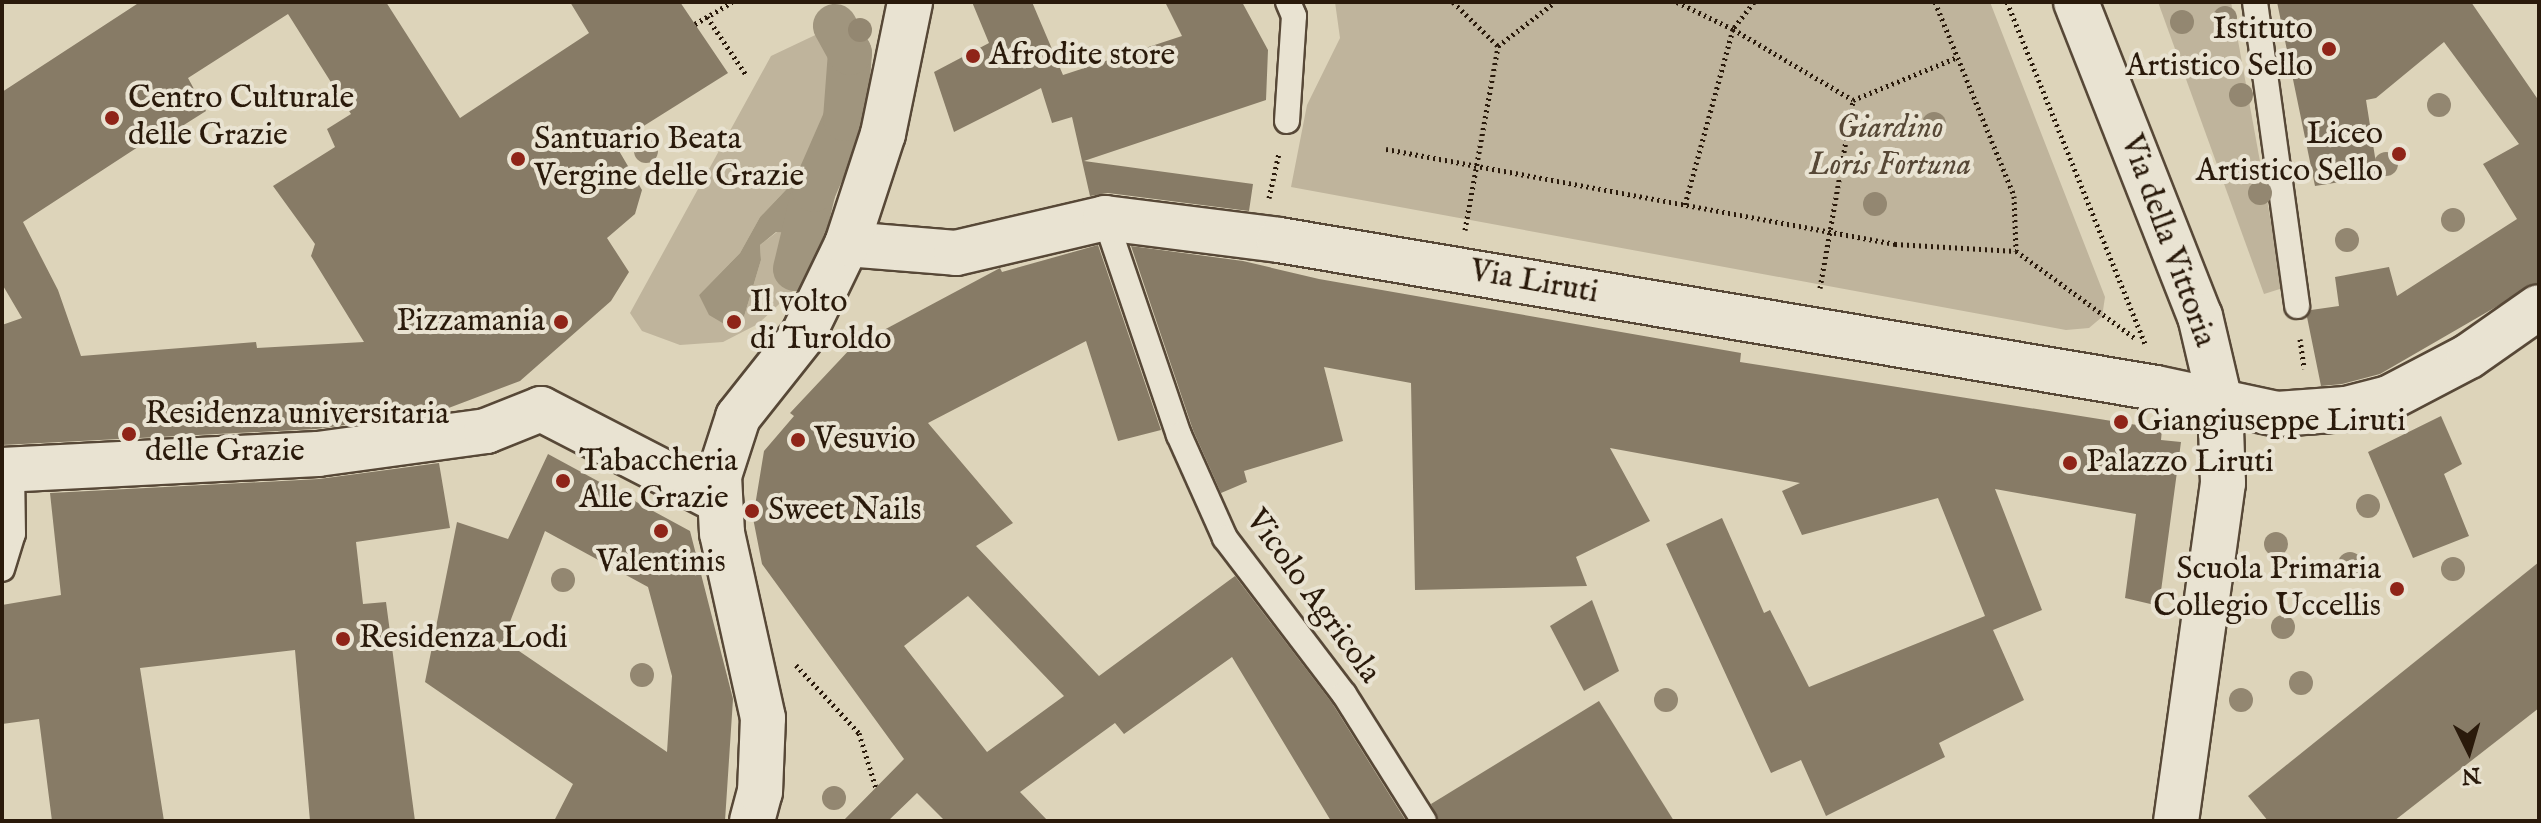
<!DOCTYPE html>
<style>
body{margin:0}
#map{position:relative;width:2541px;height:823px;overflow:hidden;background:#ddd4ba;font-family:"IM FELL English",serif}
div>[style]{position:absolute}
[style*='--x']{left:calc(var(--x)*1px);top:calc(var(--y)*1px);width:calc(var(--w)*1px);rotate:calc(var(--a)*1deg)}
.green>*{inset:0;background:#bfb49c}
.water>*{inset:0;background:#a0957e}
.canal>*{height:44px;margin:-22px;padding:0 22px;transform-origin:22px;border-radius:22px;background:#a0957e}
.building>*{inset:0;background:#877b66}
.path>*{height:5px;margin-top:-2.5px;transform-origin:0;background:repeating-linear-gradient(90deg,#2a1a0b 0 2px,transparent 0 6px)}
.roads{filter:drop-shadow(2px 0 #574837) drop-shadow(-2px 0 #574837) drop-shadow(0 2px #574837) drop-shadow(0 -2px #574837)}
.service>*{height:24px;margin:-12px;padding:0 12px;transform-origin:12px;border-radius:12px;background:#e9e3d2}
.minor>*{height:44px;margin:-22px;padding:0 22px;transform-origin:22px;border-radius:22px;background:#e9e3d2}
.tertiary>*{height:44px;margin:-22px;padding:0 22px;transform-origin:22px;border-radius:22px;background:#e9e3d2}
.trees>*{width:24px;height:24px;margin:-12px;border-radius:50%;background:#938771}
.dots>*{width:22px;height:22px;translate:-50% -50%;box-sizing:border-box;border:4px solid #e9e3d2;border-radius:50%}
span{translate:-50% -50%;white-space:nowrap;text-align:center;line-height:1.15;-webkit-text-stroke:8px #e9e3d2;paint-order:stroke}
.poi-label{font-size:32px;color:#2a1a0b}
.right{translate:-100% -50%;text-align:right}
.left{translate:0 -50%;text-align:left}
.park-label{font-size:32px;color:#574836;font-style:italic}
.street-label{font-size:32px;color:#2a1a0b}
.frame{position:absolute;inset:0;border:4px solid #2a1a0b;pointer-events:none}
.north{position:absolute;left:2429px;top:711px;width:80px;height:80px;-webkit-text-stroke:6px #e9e3d2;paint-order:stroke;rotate:175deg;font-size:22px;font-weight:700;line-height:32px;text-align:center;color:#2a1a0b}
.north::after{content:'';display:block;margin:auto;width:28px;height:36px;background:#2a1a0b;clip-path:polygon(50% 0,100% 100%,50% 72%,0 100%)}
</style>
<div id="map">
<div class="green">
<div style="clip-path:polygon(1335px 2px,1990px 2px,2105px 297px,2102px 317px,2089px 328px,2066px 330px,1291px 187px,1307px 105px,1340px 38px)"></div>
<div style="clip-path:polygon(2158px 2px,2231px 2px,2283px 288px,2264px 294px)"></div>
<div style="clip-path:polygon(828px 29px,840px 54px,826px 123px,814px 152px,801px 174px,760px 217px,740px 253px,699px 295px,743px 320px,761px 260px,760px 245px,777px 232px,788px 233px,793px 241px,786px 266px,805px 271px,795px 289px,758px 324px,723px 342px,680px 345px,642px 331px,630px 313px,771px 56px)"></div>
</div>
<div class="water">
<div style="clip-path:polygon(834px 92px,863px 95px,805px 271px,785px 266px,793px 241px,788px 233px,776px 232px,760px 245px,761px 260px,743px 320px,726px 325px,709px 315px,699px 295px,740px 253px,760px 217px,801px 174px,826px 123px)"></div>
</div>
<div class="canal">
<div style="--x:795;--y:269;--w:81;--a:-76.5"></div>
<div style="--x:814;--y:190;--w:77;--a:-66.4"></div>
<div style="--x:845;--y:119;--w:66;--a:-85.7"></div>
<div style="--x:850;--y:53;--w:31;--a:-119"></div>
</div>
<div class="building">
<div style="clip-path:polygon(evenodd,140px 2px,386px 2px,460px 118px,589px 33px,570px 2px,680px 2px,728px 73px,615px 144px,642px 190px,635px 214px,607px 238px,629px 272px,611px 301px,520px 381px,438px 412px,316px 429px,2px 445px,2px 325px,22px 318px,2px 284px,2px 92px,140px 2px,288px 14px,351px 114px,327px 129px,335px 147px,273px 186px,315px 244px,311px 256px,364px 342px,257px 348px,256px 342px,81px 356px,58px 290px,23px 222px,164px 130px,168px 135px,206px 111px,188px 78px,288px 14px)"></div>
<div style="clip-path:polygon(972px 2px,1032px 2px,1063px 75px,1182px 36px,1165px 2px,1242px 2px,1268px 50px,1266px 100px,1084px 161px,1253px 184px,1249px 211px,1108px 193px,1090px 196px,1072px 117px,1052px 123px,1041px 88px,954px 132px,934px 72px,989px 43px)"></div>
<div style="clip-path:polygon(2277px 2px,2471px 2px,2539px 101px,2539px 282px,2380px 374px,2342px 384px,2321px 386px,2307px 317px,2311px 310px,2339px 306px,2335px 277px,2389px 267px,2397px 296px,2517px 219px,2483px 164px,2519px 144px,2444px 42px,2376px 98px,2366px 100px,2378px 176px,2315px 186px)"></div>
<div style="clip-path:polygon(evenodd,1098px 245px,1161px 430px,1118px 441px,1086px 341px,928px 423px,1013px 523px,976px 546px,1099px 676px,1235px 576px,1332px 703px,1406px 821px,1331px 821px,1232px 657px,1124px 734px,1115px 723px,1020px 792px,1048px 821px,945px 821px,917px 793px,888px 821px,843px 821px,904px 759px,762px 564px,753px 518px,764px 451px,794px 416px,790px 413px,852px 347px,1000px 268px,1002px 272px,1098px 245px,968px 596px,1064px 696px,987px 752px,904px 646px,968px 596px)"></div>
<div style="clip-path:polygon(1131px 246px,1243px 261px,1319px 279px,1741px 353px,1740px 362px,2162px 429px,2161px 440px,2181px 442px,2159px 606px,2125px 598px,2136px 514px,1995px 489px,2042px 610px,1993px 630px,2024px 700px,1939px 743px,1945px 757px,1826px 816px,1801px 760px,1771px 773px,1666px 544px,1722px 518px,1764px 613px,1770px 610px,1809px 687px,1985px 616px,1938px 498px,1802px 535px,1782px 491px,1800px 483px,1610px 448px,1650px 521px,1576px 557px,1587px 586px,1415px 590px,1411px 383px,1324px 367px,1343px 441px,1244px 471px,1247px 482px,1221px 493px,1193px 430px)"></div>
<div style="clip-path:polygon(2441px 416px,2462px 464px,2444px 474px,2469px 536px,2413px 558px,2368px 452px)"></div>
<div style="clip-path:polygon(evenodd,548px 454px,690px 531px,733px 699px,725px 821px,554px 821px,573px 784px,425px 682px,457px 522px,508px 539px,548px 454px,545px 531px,648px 587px,672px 676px,667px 752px,503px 640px,545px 531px)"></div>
<div style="clip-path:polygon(439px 463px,450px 528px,356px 542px,363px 604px,386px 602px,415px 821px,310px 821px,295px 650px,140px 668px,164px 821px,52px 821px,39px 719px,2px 724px,2px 605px,61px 595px,50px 493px,319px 479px)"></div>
<div style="clip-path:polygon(2539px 562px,2539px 708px,2394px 821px,2268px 821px,2248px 796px)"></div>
<div style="clip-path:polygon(1592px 600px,1619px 671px,1584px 691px,1550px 626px)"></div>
<div style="clip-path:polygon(1599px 701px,1674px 821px,1439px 821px,1431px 804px)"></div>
</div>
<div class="path">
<div style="--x:1453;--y:2;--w:63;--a:44.4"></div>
<div style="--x:1677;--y:2;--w:62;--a:25.7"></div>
<div style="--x:1733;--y:29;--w:182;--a:105.3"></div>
<div style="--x:1754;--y:2;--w:34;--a:128"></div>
<div style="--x:1733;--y:29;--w:139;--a:30.6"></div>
<div style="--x:1853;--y:100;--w:113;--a:-22.3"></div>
<div style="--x:1935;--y:2;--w:209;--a:67.8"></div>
<div style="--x:2014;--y:196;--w:55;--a:87.9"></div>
<div style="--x:2007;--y:2;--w:368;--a:68"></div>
<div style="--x:707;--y:17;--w:71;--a:55.9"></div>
<div style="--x:695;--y:24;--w:43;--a:-30.7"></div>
<div style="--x:1386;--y:149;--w:518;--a:10.57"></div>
<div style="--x:1895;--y:244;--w:121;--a:3.3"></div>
<div style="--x:2016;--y:251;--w:147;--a:36.2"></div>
<div style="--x:1269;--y:198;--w:46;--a:-77.5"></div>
<div style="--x:1465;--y:230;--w:187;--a:-79.8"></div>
<div style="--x:1498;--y:46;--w:72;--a:-37.7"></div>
<div style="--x:1820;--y:288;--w:191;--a:-80"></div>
<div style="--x:2300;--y:339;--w:30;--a:82"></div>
<div style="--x:796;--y:665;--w:93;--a:47.2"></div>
<div style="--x:859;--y:733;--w:58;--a:72.8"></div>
</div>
<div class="roads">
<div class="service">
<div style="--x:2255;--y:2;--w:307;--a:82.1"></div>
<div style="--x:1287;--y:121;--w:105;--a:-86.2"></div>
<div style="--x:1294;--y:16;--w:15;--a:-113"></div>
<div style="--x:1105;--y:218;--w:229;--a:71.2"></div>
<div style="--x:1179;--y:435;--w:113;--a:65.9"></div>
<div style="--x:1225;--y:538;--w:196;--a:52.7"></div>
<div style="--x:1344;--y:694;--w:150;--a:57.8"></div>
<div style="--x:2;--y:569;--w:37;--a:-73"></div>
<div style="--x:13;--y:534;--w:64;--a:-90.9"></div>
</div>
<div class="minor">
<div style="--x:847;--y:244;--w:109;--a:4.7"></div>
<div style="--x:956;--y:253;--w:153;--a:-13.2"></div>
<div style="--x:1105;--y:218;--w:175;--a:7.2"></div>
<div style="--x:1279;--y:240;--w:889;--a:9.58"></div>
<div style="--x:2156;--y:388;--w:124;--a:12.1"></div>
<div style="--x:2277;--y:414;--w:69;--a:-4.1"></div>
<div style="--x:2346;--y:409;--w:44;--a:-14.3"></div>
<div style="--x:2389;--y:398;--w:90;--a:-27.7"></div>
<div style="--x:2469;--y:356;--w:85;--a:-35"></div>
<div style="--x:2;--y:470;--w:316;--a:-2.9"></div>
<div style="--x:318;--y:454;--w:170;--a:-7.8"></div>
<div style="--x:486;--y:431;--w:59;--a:-21.8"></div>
<div style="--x:541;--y:409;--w:198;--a:27.3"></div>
<div style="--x:752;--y:821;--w:30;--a:-75"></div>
<div style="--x:760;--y:792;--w:74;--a:-87.7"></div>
<div style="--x:763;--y:718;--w:189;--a:-102.5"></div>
<div style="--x:722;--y:533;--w:57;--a:-93"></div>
<div style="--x:719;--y:476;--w:62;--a:-72.1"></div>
<div style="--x:738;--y:417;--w:105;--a:-51.6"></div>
<div style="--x:803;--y:335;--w:101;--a:-64.2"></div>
<div style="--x:847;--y:244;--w:116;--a:-71.9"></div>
<div style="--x:883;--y:134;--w:135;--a:-78.4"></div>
</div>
<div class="tertiary">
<div style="--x:2076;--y:2;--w:338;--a:68.5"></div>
<div style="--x:2200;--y:316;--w:87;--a:76.8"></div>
<div style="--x:2220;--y:401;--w:82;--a:87.9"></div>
<div style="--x:2223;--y:483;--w:341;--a:97.9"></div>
</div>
</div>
<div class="trees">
<div style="left:2225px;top:18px"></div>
<div style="left:2182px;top:22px"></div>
<div style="left:860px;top:30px"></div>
<div style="left:2241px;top:95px"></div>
<div style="left:2439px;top:105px"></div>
<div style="left:1934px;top:124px"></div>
<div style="left:646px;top:151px"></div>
<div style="left:2386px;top:164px"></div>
<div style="left:2260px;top:193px"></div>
<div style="left:1875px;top:204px"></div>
<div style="left:2453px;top:220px"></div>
<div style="left:2347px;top:240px"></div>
<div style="left:2368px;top:506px"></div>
<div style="left:2276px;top:544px"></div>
<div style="left:2350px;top:564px"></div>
<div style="left:2453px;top:569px"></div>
<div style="left:563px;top:580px"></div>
<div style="left:2283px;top:627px"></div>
<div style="left:642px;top:675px"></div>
<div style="left:2301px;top:683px"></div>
<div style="left:1666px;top:700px"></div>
<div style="left:2241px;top:700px"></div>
<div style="left:834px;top:798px"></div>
</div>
<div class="dots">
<div style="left:2329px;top:49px;background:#8f2418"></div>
<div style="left:973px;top:56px;background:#8f2418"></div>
<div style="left:112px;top:118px;background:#8f2418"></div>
<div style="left:2399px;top:154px;background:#8f2418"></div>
<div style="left:518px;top:159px;background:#8f2418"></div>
<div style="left:561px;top:322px;background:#8f2418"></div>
<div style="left:734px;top:322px;background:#8f2418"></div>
<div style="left:2121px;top:422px;background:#8f2418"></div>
<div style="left:129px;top:434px;background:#8f2418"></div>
<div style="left:798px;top:440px;background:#8f2418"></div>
<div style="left:2070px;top:463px;background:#8f2418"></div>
<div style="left:563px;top:481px;background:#8f2418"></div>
<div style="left:752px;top:511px;background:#8f2418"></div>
<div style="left:661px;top:531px;background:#8f2418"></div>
<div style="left:2397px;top:589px;background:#8f2418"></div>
<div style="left:343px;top:639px;background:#8f2418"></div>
</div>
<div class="poi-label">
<span class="right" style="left:2313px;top:49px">Istituto<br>Artistico Sello</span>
<span class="left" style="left:989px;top:56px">Afrodite store</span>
<span class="left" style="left:128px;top:118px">Centro Culturale<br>delle Grazie</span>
<span class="right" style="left:2383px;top:154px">Liceo<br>Artistico Sello</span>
<span class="left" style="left:534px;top:159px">Santuario Beata<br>Vergine delle Grazie</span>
<span class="left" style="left:750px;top:322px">Il volto<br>di Turoldo</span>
<span class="right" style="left:545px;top:322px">Pizzamania</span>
<span class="left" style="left:145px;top:434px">Residenza universitaria<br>delle Grazie</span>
<span class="left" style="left:2137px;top:422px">Giangiuseppe Liruti</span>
<span class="left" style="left:814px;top:440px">Vesuvio</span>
<span class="left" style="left:579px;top:481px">Tabaccheria<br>Alle Grazie</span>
<span class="left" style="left:2086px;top:463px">Palazzo Liruti</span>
<span class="left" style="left:768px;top:511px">Sweet Nails</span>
<span style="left:661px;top:563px">Valentinis</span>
<span class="right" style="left:2381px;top:589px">Scuola Primaria<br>Collegio Uccellis</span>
<span class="left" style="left:359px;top:639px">Residenza Lodi</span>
</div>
<div class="park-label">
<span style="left:1890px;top:148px">Giardino<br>Loris Fortuna</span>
</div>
<div class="street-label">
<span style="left:2167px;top:241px;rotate:70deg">Via della Vittoria</span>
<span style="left:1534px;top:283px;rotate:10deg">Via Liruti</span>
<span style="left:1312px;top:597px;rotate:54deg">Vicolo Agricola</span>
</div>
<div class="frame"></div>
<div class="north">N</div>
</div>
